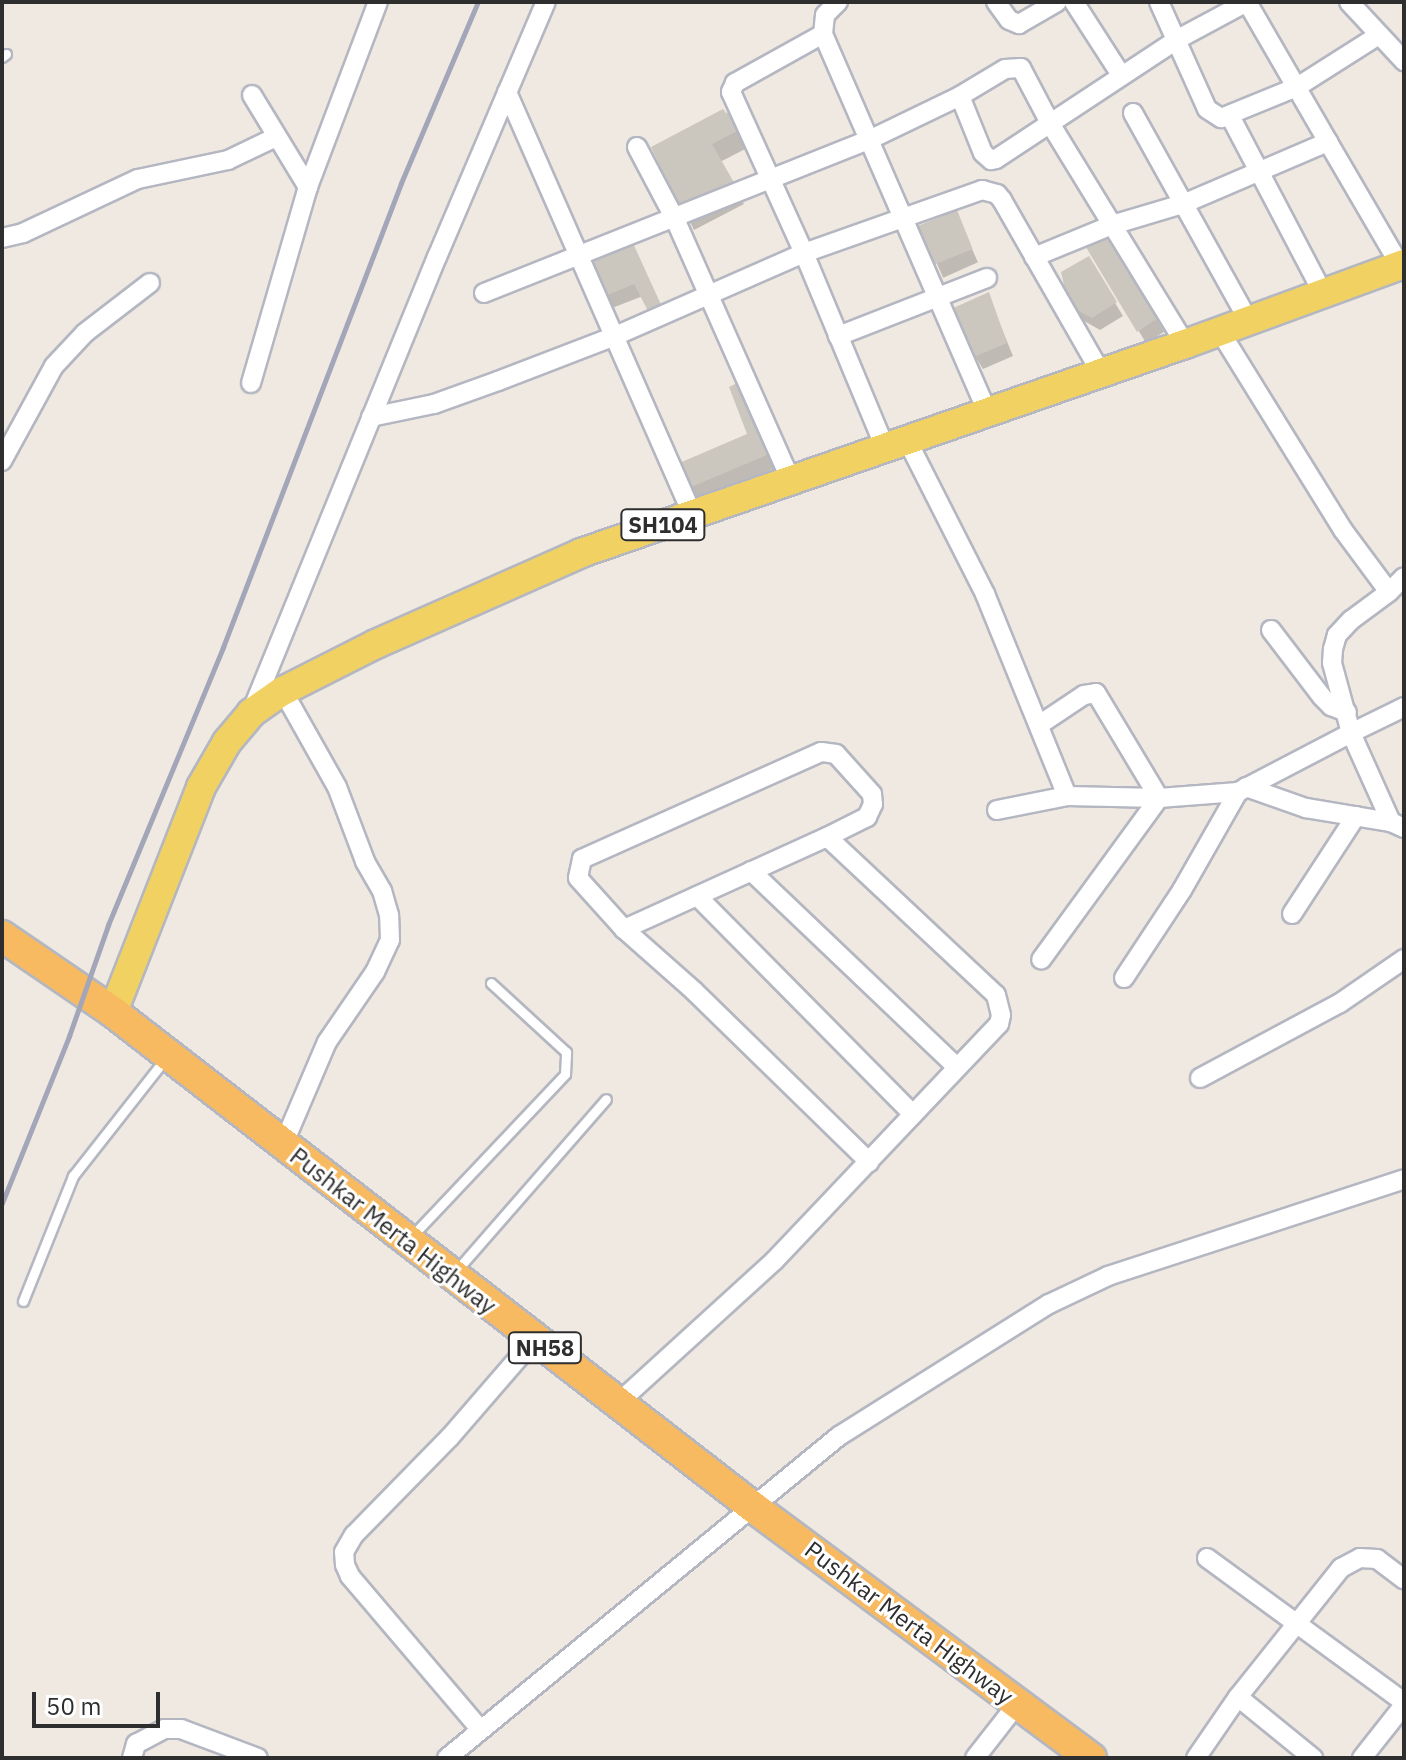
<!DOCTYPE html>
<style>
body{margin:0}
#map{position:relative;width:1406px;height:1760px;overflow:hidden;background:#efe9e1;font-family:"IBM Plex Sans",sans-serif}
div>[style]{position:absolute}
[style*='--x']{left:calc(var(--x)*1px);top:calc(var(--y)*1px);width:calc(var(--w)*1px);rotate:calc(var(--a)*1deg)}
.shadow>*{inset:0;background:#0003;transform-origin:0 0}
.building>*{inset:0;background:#cbc7bf;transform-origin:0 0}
.roads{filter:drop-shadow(2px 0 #b4b7c1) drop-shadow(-2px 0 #b4b7c1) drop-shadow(0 2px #b4b7c1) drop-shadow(0 -2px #b4b7c1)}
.service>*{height:9px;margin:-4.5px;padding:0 4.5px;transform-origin:4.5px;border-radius:4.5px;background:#fff}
.minor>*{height:18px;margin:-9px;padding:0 9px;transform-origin:9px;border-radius:9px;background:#fff}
.primary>*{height:28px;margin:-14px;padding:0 14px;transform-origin:14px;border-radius:14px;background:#f2d163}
.trunk>*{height:30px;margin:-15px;padding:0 15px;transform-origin:15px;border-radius:15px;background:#f8ba60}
.rail>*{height:5px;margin:-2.5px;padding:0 2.5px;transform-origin:2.5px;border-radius:2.5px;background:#a3a6b8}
span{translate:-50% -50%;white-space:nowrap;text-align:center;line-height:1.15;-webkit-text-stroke:6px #fff;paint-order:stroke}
.shield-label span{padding:2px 6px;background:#fff;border:2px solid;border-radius:6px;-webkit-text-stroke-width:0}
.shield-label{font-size:22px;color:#2e2e2e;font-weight:700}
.street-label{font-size:24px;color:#2e2e2e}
.frame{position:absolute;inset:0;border:4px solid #2e2e2e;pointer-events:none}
.scale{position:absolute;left:32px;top:1692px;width:128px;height:36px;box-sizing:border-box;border:4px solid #2e2e2e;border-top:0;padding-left:10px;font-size:24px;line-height:28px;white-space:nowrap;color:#2e2e2e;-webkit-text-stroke:6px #fff;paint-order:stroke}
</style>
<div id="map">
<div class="shadow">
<div style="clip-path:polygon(732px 113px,751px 146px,720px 162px,744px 204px,694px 230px,654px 147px)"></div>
<div style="left:956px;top:213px;width:54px;height:38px;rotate:66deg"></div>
<div style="clip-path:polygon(1108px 231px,1164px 332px,1146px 343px,1087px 244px)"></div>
<div style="clip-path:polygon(632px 243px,668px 322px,660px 326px,643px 296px,612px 308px,605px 296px)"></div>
<div style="clip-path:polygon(1088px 258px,1123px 316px,1100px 330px,1079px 318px,1071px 305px)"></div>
<div style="clip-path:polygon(988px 295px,1013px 356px,983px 369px,975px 356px)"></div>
<div style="clip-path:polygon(732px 388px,780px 466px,698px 500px,691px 487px,749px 435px)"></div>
</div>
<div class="building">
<div style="clip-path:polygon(723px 109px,726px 113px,733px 111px,743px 128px,712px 144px,736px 186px,682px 214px,651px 147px)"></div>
<div style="left:957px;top:210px;width:42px;height:42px;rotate:68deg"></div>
<div style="clip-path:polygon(1109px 228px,1158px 318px,1137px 332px,1084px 244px)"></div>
<div style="clip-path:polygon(632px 241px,663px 309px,650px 315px,634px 284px,603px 297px,587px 258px)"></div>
<div style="clip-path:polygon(1089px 256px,1117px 302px,1092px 318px,1069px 306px,1061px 272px)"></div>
<div style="clip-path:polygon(989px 292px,1007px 343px,974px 357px,951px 309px)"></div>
<div style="clip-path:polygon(743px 380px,774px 452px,689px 488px,677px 464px,747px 434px,729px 387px)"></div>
</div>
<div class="roads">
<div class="service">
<div style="--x:2;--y:57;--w:5;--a:-37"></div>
<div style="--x:412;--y:1236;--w:223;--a:-46.6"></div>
<div style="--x:565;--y:1074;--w:22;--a:-87"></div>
<div style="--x:566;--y:1052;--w:102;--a:-137.4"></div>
<div style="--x:456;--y:1271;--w:228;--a:-48.9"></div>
<div style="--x:23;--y:1301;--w:135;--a:-68.2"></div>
<div style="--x:73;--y:1176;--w:150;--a:-51.8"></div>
</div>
<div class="minor">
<div style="--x:838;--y:2;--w:18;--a:135"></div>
<div style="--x:825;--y:15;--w:19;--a:96"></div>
<div style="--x:823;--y:34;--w:413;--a:66.5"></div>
<div style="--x:996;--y:2;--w:22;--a:54"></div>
<div style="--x:1009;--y:20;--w:11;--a:22"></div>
<div style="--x:1019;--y:24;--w:44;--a:-30.1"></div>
<div style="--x:1074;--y:2;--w:87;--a:57.2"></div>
<div style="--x:1159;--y:2;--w:117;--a:65.8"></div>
<div style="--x:1207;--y:109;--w:17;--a:33"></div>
<div style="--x:1221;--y:118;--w:82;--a:-22.2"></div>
<div style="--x:1297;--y:87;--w:97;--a:-32.4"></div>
<div style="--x:1247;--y:2;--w:162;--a:59.9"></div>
<div style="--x:1349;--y:2;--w:81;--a:47"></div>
<div style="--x:823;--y:34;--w:101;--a:150.9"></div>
<div style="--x:735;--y:83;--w:10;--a:114"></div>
<div style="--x:731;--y:92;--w:177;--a:65.6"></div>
<div style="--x:804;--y:253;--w:211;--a:67.4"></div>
<div style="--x:507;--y:92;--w:462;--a:66.3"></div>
<div style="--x:252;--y:95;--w:108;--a:58.7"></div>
<div style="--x:960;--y:96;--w:52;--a:-31"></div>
<div style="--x:1005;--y:69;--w:16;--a:-4"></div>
<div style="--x:1021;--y:68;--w:64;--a:62.2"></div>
<div style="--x:1051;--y:125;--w:257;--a:58.5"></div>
<div style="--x:1133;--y:113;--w:237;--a:60.9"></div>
<div style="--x:1230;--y:116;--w:200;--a:62.3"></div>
<div style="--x:637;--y:147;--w:81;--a:62.2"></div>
<div style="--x:675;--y:219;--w:287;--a:66.1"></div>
<div style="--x:2;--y:238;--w:22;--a:-13"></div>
<div style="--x:23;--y:233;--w:127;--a:-25.2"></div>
<div style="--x:138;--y:179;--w:92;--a:-11.9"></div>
<div style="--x:228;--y:160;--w:53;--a:-25.6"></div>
<div style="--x:1034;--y:257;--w:84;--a:-22.3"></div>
<div style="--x:1112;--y:225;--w:74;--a:-16.5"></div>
<div style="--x:1183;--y:204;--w:158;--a:-23.2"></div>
<div style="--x:1328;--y:142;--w:143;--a:59.7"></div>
<div style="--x:484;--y:293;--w:414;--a:-21.7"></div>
<div style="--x:869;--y:140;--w:101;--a:-25.8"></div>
<div style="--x:960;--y:96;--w:61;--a:68"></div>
<div style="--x:983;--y:153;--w:11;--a:41"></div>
<div style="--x:991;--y:160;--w:5;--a:-11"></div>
<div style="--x:996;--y:159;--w:218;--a:-33.4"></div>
<div style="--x:1178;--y:39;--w:78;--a:-28.2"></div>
<div style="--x:1219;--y:330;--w:235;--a:58.2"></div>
<div style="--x:1343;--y:530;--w:77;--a:53.4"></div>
<div style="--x:1389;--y:592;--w:47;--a:143.6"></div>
<div style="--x:1351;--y:620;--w:21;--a:133"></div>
<div style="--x:1337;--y:635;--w:15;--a:106"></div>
<div style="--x:1333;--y:649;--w:14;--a:94"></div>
<div style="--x:1332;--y:663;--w:73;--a:74.8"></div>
<div style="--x:1351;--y:733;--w:59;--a:-26.1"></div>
<div style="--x:838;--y:336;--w:160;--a:-21.3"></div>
<div style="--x:251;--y:383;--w:204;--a:-73.8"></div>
<div style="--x:308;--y:187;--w:198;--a:-69.3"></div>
<div style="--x:371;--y:417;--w:64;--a:-11.7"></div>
<div style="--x:434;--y:404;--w:68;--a:-19.8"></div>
<div style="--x:498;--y:381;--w:125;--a:-21"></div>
<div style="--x:615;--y:336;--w:206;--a:-23.7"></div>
<div style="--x:804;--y:253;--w:189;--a:-19.5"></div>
<div style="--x:982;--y:190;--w:16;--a:15"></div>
<div style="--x:997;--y:194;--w:8;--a:50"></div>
<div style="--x:1002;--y:200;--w:199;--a:60.2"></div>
<div style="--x:907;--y:440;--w:173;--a:63.1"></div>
<div style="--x:985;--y:594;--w:218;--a:67.9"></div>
<div style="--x:2;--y:461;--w:108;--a:-61.3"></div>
<div style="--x:54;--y:366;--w:45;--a:-46.8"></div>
<div style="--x:85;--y:333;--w:82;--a:-37.6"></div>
<div style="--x:1389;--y:592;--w:21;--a:-45"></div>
<div style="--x:1271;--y:630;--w:84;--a:52.7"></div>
<div style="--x:1322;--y:697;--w:13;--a:45"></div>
<div style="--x:1331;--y:706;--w:17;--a:21"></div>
<div style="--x:252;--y:710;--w:489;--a:-67.8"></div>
<div style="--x:437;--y:257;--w:277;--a:-66.9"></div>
<div style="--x:1039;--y:725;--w:54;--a:-33.7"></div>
<div style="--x:1084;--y:695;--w:12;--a:-9"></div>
<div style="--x:1096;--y:693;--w:122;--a:59"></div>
<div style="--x:1159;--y:798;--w:200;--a:126.1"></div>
<div style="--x:1246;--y:787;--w:64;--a:19.3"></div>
<div style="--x:1306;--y:808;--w:86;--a:9.4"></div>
<div style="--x:997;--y:810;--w:71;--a:-11.3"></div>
<div style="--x:1067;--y:796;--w:92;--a:1.2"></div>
<div style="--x:1159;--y:798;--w:79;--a:-4.3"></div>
<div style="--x:1238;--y:792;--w:127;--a:-27.6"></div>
<div style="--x:1351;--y:733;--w:98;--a:65.8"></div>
<div style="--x:1391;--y:822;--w:14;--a:25"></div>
<div style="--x:827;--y:837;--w:45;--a:-26.6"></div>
<div style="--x:867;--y:817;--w:14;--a:-65"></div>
<div style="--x:873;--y:804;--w:10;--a:-96"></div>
<div style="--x:872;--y:794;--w:54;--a:-132"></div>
<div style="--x:836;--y:754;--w:15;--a:-172"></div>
<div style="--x:821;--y:752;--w:262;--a:155.9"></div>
<div style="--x:582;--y:859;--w:19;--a:102"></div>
<div style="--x:578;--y:878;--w:69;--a:48"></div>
<div style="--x:624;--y:929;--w:94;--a:41.5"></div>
<div style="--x:694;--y:991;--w:245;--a:44.3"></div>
<div style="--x:751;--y:871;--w:283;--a:43.6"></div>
<div style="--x:697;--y:896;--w:307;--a:45.3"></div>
<div style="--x:1292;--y:914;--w:117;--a:-56.9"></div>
<div style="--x:1124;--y:978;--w:105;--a:-56.6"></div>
<div style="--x:1182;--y:890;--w:113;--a:-60.3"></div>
<div style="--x:1200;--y:1078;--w:159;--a:-28.2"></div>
<div style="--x:1340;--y:1003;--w:78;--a:-34.5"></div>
<div style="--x:283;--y:1145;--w:112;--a:-66.9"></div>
<div style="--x:327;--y:1042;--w:85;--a:-55.6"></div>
<div style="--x:375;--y:972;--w:35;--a:-65"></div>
<div style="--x:390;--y:940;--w:25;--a:-92"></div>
<div style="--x:389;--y:915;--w:25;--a:-106"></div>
<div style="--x:382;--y:891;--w:34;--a:-120"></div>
<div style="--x:365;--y:861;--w:79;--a:-110.7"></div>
<div style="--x:337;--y:787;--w:110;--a:-119.4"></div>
<div style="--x:618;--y:1403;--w:211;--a:-42.3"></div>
<div style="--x:774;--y:1261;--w:327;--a:-46.5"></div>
<div style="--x:999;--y:1024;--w:9;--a:-77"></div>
<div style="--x:1001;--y:1015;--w:21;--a:-104"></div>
<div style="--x:996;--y:995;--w:231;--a:-136.9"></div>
<div style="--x:827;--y:837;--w:223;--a:155.6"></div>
<div style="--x:1207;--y:1558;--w:244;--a:36.2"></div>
<div style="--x:1238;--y:1697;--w:97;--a:39.1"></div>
<div style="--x:480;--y:1729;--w:201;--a:-130.4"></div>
<div style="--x:350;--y:1576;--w:12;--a:-114"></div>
<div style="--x:345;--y:1565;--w:13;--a:-94"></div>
<div style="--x:344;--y:1552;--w:20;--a:-60"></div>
<div style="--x:354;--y:1535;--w:137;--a:-45.6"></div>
<div style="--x:450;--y:1437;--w:128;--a:-49.1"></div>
<div style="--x:132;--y:1758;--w:15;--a:-74"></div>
<div style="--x:136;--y:1744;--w:32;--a:-28"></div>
<div style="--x:164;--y:1729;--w:17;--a:0"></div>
<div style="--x:181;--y:1729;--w:82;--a:20.6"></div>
<div style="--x:447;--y:1758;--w:507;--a:-39.4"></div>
<div style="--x:839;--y:1436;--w:248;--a:-32.2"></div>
<div style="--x:1049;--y:1304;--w:65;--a:-25.4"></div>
<div style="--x:1108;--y:1276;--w:311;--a:-18.1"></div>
<div style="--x:975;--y:1758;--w:70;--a:-52"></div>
<div style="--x:1196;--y:1758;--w:74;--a:-55.5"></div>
<div style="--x:1238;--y:1697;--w:165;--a:-51.4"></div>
<div style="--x:1341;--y:1568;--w:21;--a:-28"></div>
<div style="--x:1360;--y:1558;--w:17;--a:3"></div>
<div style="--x:1377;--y:1559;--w:34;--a:37"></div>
<div style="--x:1362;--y:1758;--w:68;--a:-51.6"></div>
</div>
<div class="primary">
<div style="--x:113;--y:1012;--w:242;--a:-68.6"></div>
<div style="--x:201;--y:787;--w:52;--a:-60"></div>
<div style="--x:227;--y:742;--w:38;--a:-50"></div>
<div style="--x:251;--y:713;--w:39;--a:-35"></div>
<div style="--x:283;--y:691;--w:104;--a:-26.8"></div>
<div style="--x:376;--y:644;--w:224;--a:-23.9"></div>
<div style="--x:581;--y:553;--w:639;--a:-19.09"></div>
<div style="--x:1185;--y:344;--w:233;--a:-20.1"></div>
</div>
<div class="trunk">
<div style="--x:2;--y:936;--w:135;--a:34.4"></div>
<div style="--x:113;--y:1012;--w:809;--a:37.72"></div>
<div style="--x:753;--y:1507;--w:421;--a:36.6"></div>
</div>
</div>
<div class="rail">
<div style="--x:2;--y:1203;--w:180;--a:-68.1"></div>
<div style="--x:69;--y:1036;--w:118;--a:-70.6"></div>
<div style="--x:108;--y:925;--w:301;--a:-67.5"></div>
<div style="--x:223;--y:647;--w:497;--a:-69"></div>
<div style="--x:401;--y:183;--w:197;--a:-67"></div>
</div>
<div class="shield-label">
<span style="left:663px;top:525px">SH104</span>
<span style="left:545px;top:1348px">NH58</span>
</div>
<div class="street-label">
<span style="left:393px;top:1231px;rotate:38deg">Pushkar Merta Highway</span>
<span style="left:909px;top:1623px;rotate:37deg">Pushkar Merta Highway</span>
</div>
<div class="frame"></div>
<div class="scale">50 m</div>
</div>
